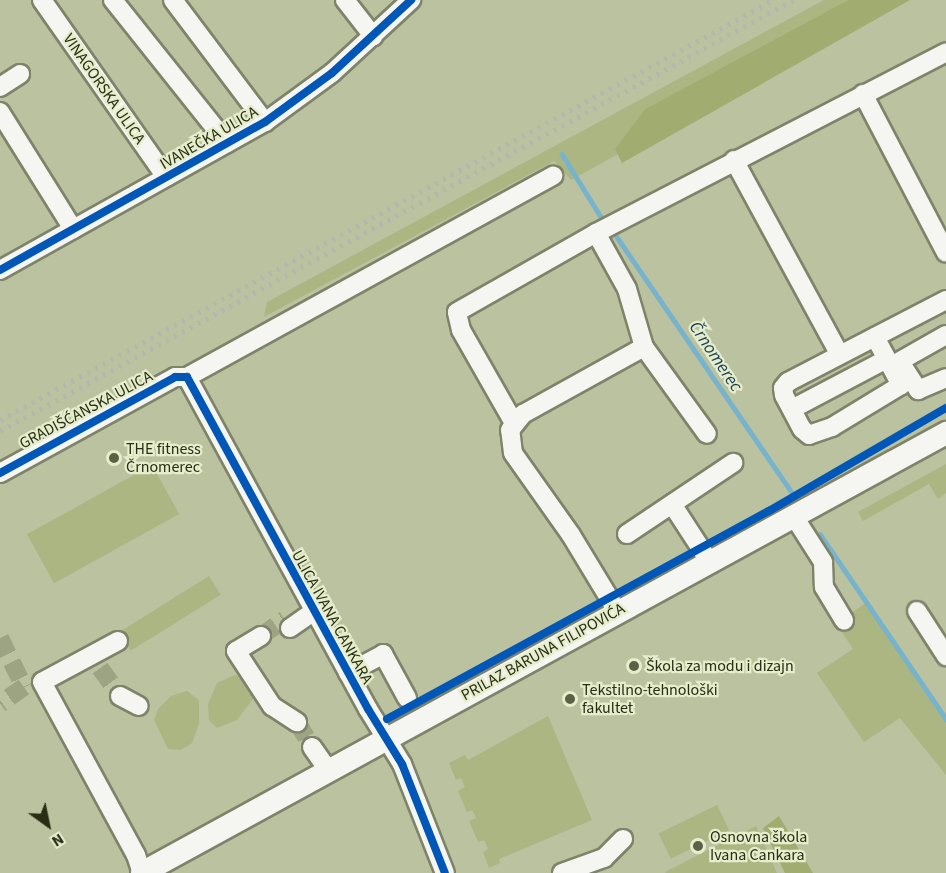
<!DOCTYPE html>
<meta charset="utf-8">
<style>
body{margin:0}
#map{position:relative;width:946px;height:873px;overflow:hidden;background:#bac29f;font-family:"Source Sans 3",sans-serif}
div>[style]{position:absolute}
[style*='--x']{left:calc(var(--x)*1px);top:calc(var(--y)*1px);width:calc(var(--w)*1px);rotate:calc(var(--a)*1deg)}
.green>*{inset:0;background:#abb682;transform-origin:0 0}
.forest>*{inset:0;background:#a1ad70}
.stream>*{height:4.5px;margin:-2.25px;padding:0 2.25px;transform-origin:2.25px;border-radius:2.25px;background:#77b3cc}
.minor-tunnel>*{height:18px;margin-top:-9px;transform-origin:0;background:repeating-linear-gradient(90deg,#9da483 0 18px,transparent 0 27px)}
.roads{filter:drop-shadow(2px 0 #7e8369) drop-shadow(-2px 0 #7e8369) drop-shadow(0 2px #7e8369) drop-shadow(0 -2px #7e8369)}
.minor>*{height:18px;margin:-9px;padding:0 9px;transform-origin:9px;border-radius:9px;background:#f5f6f1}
.major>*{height:22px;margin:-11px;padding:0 11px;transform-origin:11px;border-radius:11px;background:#f5f6f1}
.rail>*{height:4.5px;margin-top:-2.25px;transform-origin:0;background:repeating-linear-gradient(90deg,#b5b7ae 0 3px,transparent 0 9px)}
.cycleway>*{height:8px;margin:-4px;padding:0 4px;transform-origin:4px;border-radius:4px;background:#0057b8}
.dots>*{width:16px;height:16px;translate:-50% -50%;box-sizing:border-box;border:3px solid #e5edcd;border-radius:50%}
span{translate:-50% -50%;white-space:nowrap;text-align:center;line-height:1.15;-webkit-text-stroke:4.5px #e5edcd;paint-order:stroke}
.street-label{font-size:16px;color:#282d13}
.poi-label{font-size:16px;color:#282d13}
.left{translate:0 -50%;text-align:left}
.water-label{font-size:18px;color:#1b3f55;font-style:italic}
.north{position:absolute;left:18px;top:795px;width:60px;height:60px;-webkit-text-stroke:4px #e5edcd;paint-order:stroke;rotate:147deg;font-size:16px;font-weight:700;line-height:24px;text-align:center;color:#282d13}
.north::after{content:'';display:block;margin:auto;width:21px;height:27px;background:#282d13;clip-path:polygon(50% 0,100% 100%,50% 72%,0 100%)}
</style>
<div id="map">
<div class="green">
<div style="clip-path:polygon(824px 0,848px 0,645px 109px,616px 149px,620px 153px,571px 180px,554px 161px,264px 317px,267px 302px)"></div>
<div style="clip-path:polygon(946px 464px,946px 493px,938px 499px,929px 484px,863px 521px,858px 512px)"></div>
<div style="left:152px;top:465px;width:56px;height:143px;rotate:61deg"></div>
<div style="left:209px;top:576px;width:22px;height:106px;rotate:58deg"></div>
<div style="clip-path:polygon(866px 603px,946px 721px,946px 775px,900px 718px,864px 742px,817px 673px,853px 649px,836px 623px)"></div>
<div style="clip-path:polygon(235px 675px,250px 680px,256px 695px,237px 720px,217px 728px,209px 720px,208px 704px,217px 683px)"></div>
<div style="clip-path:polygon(187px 691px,199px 700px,199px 724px,192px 743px,181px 750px,168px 749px,154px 720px,158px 709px,171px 696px)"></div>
<div style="clip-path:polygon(548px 716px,592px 820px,499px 859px,500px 863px,489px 868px,483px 852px,488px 849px,484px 840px,478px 842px,469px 821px,476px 818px,472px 810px,467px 812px,458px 791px,465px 787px,461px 778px,456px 780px,449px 763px,465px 755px,468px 760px)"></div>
<div style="left:717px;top:805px;width:28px;height:65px;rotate:64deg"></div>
<div style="clip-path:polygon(756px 826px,777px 873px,666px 873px,665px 872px)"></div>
</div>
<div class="forest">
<div style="clip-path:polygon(848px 0,910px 0,622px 163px,615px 149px,645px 109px)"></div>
<div style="clip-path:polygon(779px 816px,813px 873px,785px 873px,763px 828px)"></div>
</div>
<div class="stream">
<div style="--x:562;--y:154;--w:74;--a:58.2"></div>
<div style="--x:617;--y:237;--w:308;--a:55.6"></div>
<div style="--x:820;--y:534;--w:224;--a:55.7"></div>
</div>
<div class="minor-tunnel">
<div style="--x:261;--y:636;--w:29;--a:-35"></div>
<div style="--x:0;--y:638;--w:55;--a:63.9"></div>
<div style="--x:24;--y:687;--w:29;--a:145"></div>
<div style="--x:100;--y:668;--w:34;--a:54"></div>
<div style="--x:297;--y:722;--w:29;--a:59"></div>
</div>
<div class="roads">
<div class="minor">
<div style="--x:42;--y:0;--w:216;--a:55"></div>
<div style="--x:113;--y:0;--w:183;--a:51.4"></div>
<div style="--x:173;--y:0;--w:153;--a:53"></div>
<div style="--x:345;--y:0;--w:46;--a:52.1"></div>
<div style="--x:0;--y:87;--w:24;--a:-33"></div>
<div style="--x:863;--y:94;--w:179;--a:62.4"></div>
<div style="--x:0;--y:112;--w:138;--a:58"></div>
<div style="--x:734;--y:160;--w:220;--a:61.5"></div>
<div style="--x:596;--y:233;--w:64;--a:61"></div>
<div style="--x:627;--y:289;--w:60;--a:73.7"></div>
<div style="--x:644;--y:347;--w:107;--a:54.1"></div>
<div style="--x:0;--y:270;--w:304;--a:-29.2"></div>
<div style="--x:265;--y:122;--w:83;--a:-36.2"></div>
<div style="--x:332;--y:73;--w:108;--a:-42.7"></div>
<div style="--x:875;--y:337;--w:55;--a:61.6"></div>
<div style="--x:901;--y:385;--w:81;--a:148.7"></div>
<div style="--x:832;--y:427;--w:24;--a:161"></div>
<div style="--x:809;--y:435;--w:9;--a:-139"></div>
<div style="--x:802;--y:429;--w:38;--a:-118"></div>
<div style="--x:784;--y:395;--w:7;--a:-98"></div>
<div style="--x:783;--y:388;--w:8;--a:-50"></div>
<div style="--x:788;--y:382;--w:178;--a:-27.4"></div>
<div style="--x:900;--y:361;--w:53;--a:-29.5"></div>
<div style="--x:902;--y:365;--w:30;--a:57"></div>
<div style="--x:918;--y:390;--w:30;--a:-23"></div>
<div style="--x:187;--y:377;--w:378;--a:61.4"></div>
<div style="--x:368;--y:709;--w:65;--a:58.3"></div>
<div style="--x:402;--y:764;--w:117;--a:68.5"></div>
<div style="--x:187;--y:377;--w:418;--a:-28.8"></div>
<div style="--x:792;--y:409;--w:107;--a:-27.8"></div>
<div style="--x:514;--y:423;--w:107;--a:-119.7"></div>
<div style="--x:461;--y:330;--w:18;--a:-103"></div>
<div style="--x:457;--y:312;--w:160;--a:-29.6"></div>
<div style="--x:596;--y:233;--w:394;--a:-27.3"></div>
<div style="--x:0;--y:473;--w:200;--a:-28.7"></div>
<div style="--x:175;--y:377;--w:12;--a:0"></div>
<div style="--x:672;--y:504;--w:68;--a:57"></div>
<div style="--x:793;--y:515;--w:56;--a:57.4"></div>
<div style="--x:823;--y:562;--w:25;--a:88"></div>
<div style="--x:824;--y:587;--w:39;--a:59"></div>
<div style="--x:627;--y:534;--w:128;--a:-33.8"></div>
<div style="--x:617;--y:611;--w:89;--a:-121.2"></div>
<div style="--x:571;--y:535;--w:100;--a:-125.3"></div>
<div style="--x:513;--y:453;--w:23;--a:-97"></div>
<div style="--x:510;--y:430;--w:21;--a:-51"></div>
<div style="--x:523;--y:414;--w:138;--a:-29"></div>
<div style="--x:917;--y:611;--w:54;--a:57.2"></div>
<div style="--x:290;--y:628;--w:29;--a:-35"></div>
<div style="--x:261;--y:636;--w:29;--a:149"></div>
<div style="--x:236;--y:651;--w:66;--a:56.8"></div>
<div style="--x:272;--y:706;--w:30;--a:33"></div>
<div style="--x:118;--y:641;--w:86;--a:151.7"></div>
<div style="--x:42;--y:682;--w:197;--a:61.5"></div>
<div style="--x:136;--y:855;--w:19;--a:72"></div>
<div style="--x:348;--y:673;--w:40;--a:-28"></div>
<div style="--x:383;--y:654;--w:50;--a:61.4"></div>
<div style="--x:120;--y:696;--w:21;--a:28"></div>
<div style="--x:312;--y:747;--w:29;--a:55"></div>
<div style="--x:562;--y:873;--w:45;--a:-19.7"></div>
<div style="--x:604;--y:858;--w:27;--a:-45"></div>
</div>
<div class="major">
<div style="--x:142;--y:873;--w:917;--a:-28.69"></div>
</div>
</div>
<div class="rail">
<div style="--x:0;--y:420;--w:880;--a:-28.52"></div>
<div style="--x:0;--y:431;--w:903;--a:-28.52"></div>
</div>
<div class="cycleway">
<div style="--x:0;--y:270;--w:304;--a:-29.2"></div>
<div style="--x:265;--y:122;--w:83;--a:-36.2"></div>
<div style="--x:332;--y:73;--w:108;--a:-42.7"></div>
<div style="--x:0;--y:473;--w:200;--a:-28.7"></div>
<div style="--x:175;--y:377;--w:12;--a:0"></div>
<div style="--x:187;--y:377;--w:378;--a:61.4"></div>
<div style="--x:368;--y:709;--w:65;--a:58.3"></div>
<div style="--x:402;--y:764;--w:117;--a:68.5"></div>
<div style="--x:387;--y:719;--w:435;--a:-28.6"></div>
<div style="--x:769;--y:511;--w:205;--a:-30.2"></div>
</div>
<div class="dots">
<div style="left:114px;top:458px;background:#5b6144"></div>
<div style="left:634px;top:666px;background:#5b6144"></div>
<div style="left:570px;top:699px;background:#5b6144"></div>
<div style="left:698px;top:846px;background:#5b6144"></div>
</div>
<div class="street-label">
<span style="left:104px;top:89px;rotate:55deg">VINAGORSKA ULICA</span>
<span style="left:209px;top:138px;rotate:-30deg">IVANEČKA ULICA</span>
<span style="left:86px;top:410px;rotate:-28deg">GRADIŠĆANSKA ULICA</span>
<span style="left:332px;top:617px;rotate:61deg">ULICA IVANA CANKARA</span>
<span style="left:543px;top:652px;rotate:-29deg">PRILAZ BARUNA FILIPOVIĆA</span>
</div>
<div class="poi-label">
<span class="left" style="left:126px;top:458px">THE fitness<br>Črnomerec</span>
<span class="left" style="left:646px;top:666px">Škola za modu i dizajn</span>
<span class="left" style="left:582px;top:699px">Tekstilno-tehnološki<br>fakultet</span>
<span class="left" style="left:710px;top:846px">Osnovna škola<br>Ivana Cankara</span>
</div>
<div class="water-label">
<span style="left:715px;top:357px;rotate:56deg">Črnomerec</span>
</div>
<div class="north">N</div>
</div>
